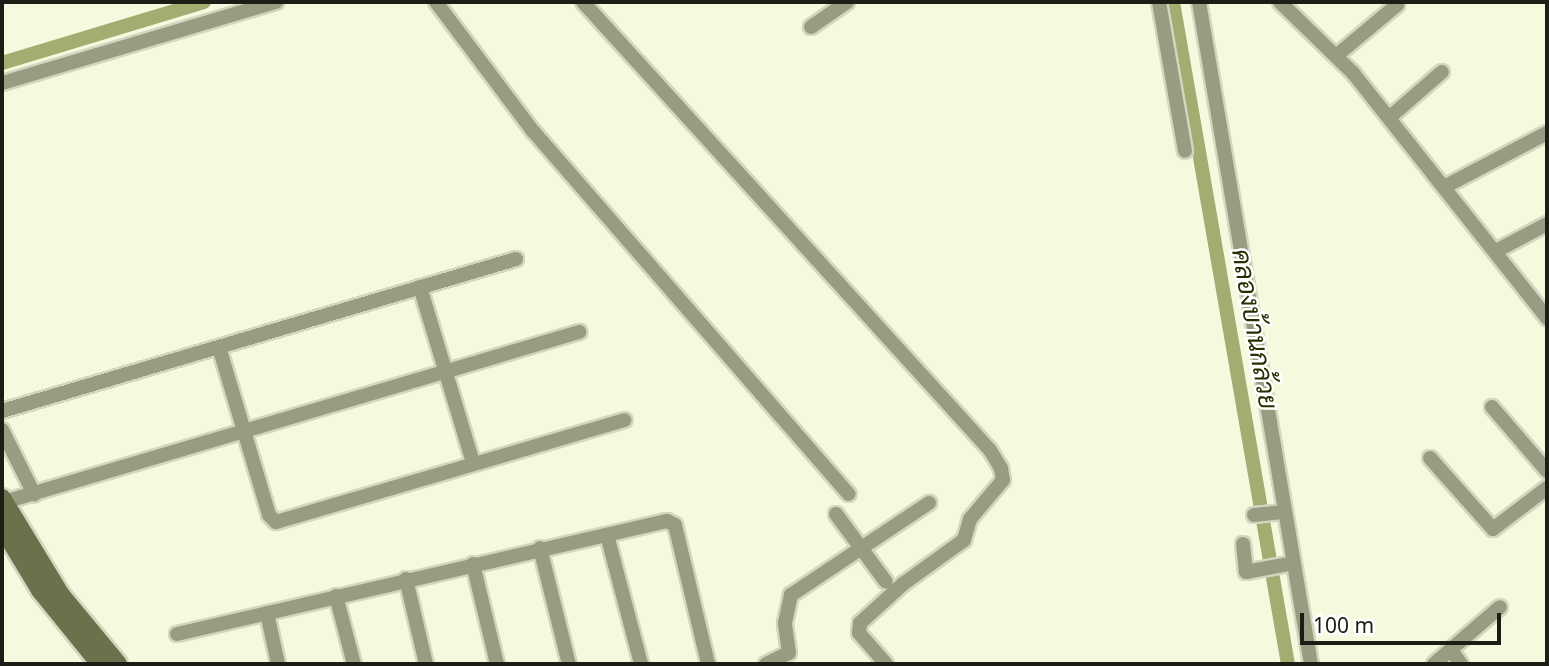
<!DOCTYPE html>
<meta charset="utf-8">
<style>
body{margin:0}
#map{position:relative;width:1549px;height:666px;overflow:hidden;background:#f5fadf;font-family:"Noto Sans",Sarabun,sans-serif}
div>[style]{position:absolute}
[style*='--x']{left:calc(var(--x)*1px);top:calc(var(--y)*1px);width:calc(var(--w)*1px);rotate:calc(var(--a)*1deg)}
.canal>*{height:14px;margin:-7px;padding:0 7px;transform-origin:7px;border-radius:7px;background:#a4ac71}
.roads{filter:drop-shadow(2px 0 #d2d7bf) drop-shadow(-2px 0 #d2d7bf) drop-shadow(0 2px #d2d7bf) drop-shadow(0 -2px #d2d7bf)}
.street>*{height:14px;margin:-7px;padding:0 7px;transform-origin:7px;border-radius:7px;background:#989c82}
.secondary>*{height:18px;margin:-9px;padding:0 9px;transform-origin:9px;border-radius:9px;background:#6c704b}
span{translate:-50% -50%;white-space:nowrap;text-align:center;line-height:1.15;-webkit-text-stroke:5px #fff;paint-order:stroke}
.water-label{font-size:26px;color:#2a2d00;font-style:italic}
.frame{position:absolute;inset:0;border:4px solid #1c1d14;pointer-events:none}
.scale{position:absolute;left:1300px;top:613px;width:201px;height:32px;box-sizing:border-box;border:4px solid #1c1d14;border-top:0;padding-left:9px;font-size:21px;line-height:24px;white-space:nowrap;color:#1c1d14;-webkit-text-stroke:5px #fff;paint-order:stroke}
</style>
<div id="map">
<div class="canal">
<div style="--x:1173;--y:2;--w:672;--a:80.15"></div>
<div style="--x:2;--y:63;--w:211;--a:-16.8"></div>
</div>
<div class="roads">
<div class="street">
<div style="--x:436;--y:2;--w:161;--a:53.1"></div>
<div style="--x:533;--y:131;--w:481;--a:49"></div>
<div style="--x:583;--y:2;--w:605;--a:47.75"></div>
<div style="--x:990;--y:450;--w:21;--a:59"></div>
<div style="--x:1001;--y:468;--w:12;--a:81"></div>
<div style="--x:1003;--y:480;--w:51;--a:130.2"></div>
<div style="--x:970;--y:519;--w:22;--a:106"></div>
<div style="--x:964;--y:540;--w:75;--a:144.2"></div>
<div style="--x:903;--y:584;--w:58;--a:137.8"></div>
<div style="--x:860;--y:623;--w:10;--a:96"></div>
<div style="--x:859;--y:633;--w:41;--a:48.9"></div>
<div style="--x:1159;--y:2;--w:151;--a:80.1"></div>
<div style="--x:1199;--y:2;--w:671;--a:80.4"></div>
<div style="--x:1280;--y:2;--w:102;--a:44.2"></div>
<div style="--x:1353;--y:73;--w:313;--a:51.6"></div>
<div style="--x:811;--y:27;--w:44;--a:-34.8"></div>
<div style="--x:1336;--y:56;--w:80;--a:-39.9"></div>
<div style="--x:2;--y:83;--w:286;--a:-16.5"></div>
<div style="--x:1389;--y:118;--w:70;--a:-41"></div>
<div style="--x:1446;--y:186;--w:114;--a:-27.7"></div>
<div style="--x:1496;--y:251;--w:58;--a:-27.9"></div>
<div style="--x:420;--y:287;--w:184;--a:73.2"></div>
<div style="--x:219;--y:347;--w:175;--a:73.4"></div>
<div style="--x:269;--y:515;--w:10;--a:45"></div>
<div style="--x:276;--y:522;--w:363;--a:-16.3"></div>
<div style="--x:1492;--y:407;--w:84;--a:49.3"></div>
<div style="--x:2;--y:411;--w:536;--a:-16.47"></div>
<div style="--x:2;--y:430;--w:72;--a:63.4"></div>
<div style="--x:1430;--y:458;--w:95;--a:48.4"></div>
<div style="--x:1493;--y:529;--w:68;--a:-37.2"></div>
<div style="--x:4;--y:502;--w:600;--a:-16.47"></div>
<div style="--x:836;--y:514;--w:84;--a:53.7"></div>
<div style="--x:1254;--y:515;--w:30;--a:-6"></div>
<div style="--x:607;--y:535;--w:133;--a:75.2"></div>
<div style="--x:1243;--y:544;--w:28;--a:84"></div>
<div style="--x:1246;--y:572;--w:48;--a:-10.8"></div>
<div style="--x:540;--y:548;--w:120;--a:76"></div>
<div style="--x:473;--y:564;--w:103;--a:76.5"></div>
<div style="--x:406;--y:579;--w:87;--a:76.8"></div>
<div style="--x:336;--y:596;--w:70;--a:75.2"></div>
<div style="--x:267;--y:613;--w:52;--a:77.8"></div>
<div style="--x:177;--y:634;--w:503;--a:-12.99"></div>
<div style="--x:667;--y:521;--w:9;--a:27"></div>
<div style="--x:675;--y:525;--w:143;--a:76.6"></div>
<div style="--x:1451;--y:650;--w:17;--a:54"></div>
<div style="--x:766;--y:664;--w:25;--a:-26"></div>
<div style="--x:789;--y:653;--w:30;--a:-98"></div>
<div style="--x:785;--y:623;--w:29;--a:-78"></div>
<div style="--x:791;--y:595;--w:166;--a:-33.7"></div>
<div style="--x:1434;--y:664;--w:87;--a:-40.8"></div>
</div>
<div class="secondary">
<div style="--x:2;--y:498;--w:114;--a:58.7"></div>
<div style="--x:61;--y:595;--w:89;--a:50.4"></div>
<div style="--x:2;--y:527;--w:74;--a:58.9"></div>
<div style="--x:40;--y:590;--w:95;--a:51"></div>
</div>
</div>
<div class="water-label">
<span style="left:1255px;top:329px;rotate:80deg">คลองบ้านกล้วย</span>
</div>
<div class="frame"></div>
<div class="scale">100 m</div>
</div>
